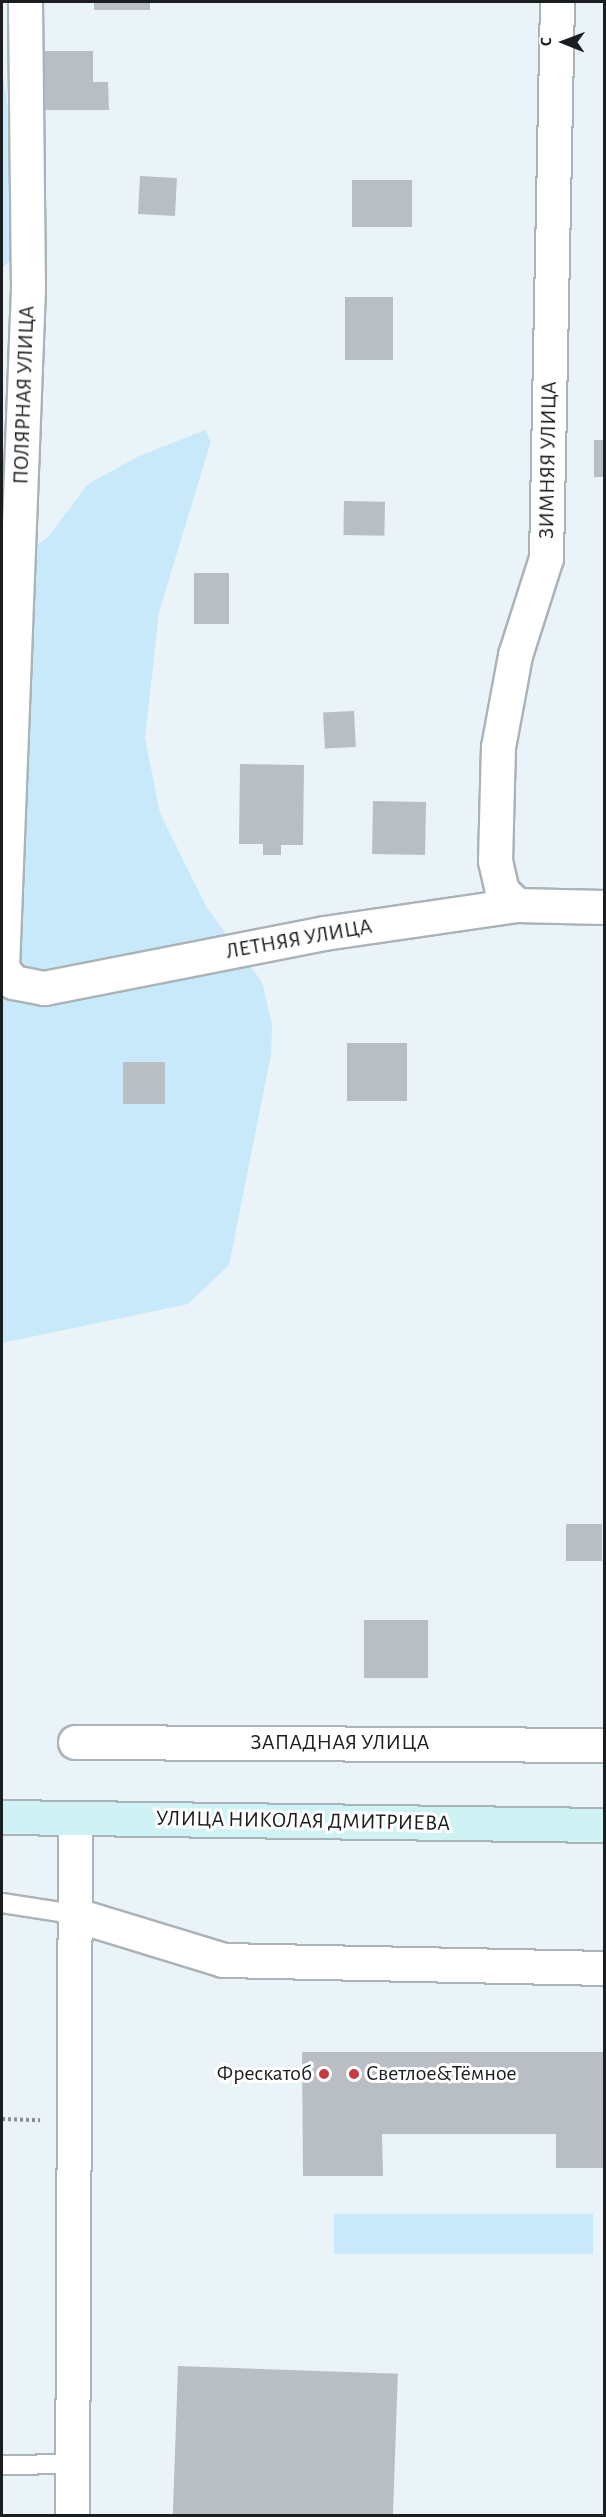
<!DOCTYPE html>
<meta charset="utf-8">
<style>
body{margin:0}
#map{position:relative;width:606px;height:2517px;overflow:hidden;background:#eaf4f8;font-family:"Alegreya Sans",sans-serif}
div>[style]{position:absolute}
[style*='--x']{left:calc(var(--x)*1px);top:calc(var(--y)*1px);width:calc(var(--w)*1px);rotate:calc(var(--a)*1deg)}
.green>*{inset:0;background:#c7e9f9;transform-origin:0 0}
.building>*{inset:0;background:#b9bec5;transform-origin:0 0}
.path>*{height:4px;margin-top:-2px;transform-origin:0;background:repeating-linear-gradient(90deg,#888f92 0 3px,transparent 0 6px)}
.roads{filter:drop-shadow(2px 0 #aab3b7) drop-shadow(-2px 0 #aab3b7) drop-shadow(0 2px #aab3b7) drop-shadow(0 -2px #aab3b7)}
.lane>*{height:18px;margin:-9px;padding:0 9px;transform-origin:9px;border-radius:9px;background:#fff}
.street>*{height:33px;margin:-16.5px;padding:0 16.5px;transform-origin:16.5px;border-radius:16.5px;background:#fff}
.secondary>*{height:33px;margin:-16.5px;padding:0 16.5px;transform-origin:16.5px;border-radius:16.5px;background:#cff3f4}
.dots>*{width:16px;height:16px;translate:-50% -50%;box-sizing:border-box;border:3px solid #fff;border-radius:50%}
span{translate:-50% -50%;white-space:nowrap;text-align:center;line-height:1.15;-webkit-text-stroke:6px #fff;paint-order:stroke}
.street-label{font-size:22px;color:#1b1e20}
.poi-label{font-size:22px;color:#1b1e20}
.right{translate:-100% -50%;text-align:right}
.left{translate:0 -50%;text-align:left}
.frame{position:absolute;inset:0;border:3px solid #1b1e20;pointer-events:none}
.north{position:absolute;left:534px;top:12px;width:60px;height:60px;-webkit-text-stroke:4px #fff;paint-order:stroke;rotate:271deg;font-size:16px;font-weight:700;line-height:24px;text-align:center;color:#1b1e20}
.north::after{content:'';display:block;margin:auto;width:21px;height:27px;background:#1b1e20;clip-path:polygon(50% 0,100% 100%,50% 72%,0 100%)}
</style>
<div id="map">
<div class="green">
<div style="clip-path:polygon(2px 69px,29px 243px,2px 268px)"></div>
<div style="clip-path:polygon(205px 430px,211px 441px,159px 612px,145px 738px,160px 813px,207px 908px,262px 982px,272px 1024px,271px 1054px,229px 1265px,188px 1304px,2px 1343px,2px 557px,17px 561px,48px 537px,88px 484px,137px 457px)"></div>
<div style="left:334px;top:2214px;width:259px;height:40px"></div>
</div>
<div class="building">
<div style="left:94px;top:2px;width:56px;height:8px"></div>
<div style="clip-path:polygon(40px 51px,93px 51px,93px 82px,108px 82px,109px 110px,40px 110px)"></div>
<div style="left:140px;top:176px;width:37px;height:38px;rotate:3deg"></div>
<div style="left:352px;top:180px;width:60px;height:47px"></div>
<div style="left:345px;top:297px;width:48px;height:63px"></div>
<div style="left:594px;top:440px;width:10px;height:37px"></div>
<div style="left:344px;top:501px;width:41px;height:34px;rotate:1deg"></div>
<div style="left:194px;top:573px;width:35px;height:51px"></div>
<div style="left:354px;top:711px;width:36px;height:31px;rotate:87deg"></div>
<div style="clip-path:polygon(240px 764px,304px 765px,303px 845px,281px 845px,281px 855px,263px 855px,263px 844px,239px 844px)"></div>
<div style="left:373px;top:801px;width:53px;height:53px;rotate:1deg"></div>
<div style="left:347px;top:1043px;width:60px;height:58px"></div>
<div style="left:123px;top:1062px;width:42px;height:42px"></div>
<div style="left:566px;top:1524px;width:36px;height:37px"></div>
<div style="left:364px;top:1620px;width:64px;height:58px"></div>
<div style="clip-path:polygon(302px 2052px,604px 2052px,604px 2168px,556px 2168px,556px 2134px,382px 2134px,383px 2176px,303px 2176px)"></div>
<div style="left:178px;top:2366px;width:220px;height:150px;rotate:2deg"></div>
</div>
<div class="path">
<div style="--x:2;--y:2119;--w:38;--a:2"></div>
</div>
<div class="roads">
<div class="lane">
<div style="--x:2;--y:1903;--w:72;--a:8.8"></div>
<div style="--x:2;--y:2465;--w:71;--a:-0.8"></div>
</div>
<div class="street">
<div style="--x:25;--y:2;--w:286;--a:89.4"></div>
<div style="--x:28;--y:288;--w:680;--a:92.19"></div>
<div style="--x:2;--y:968;--w:18;--a:52"></div>
<div style="--x:13;--y:982;--w:32;--a:11"></div>
<div style="--x:44;--y:988;--w:285;--a:-11.1"></div>
<div style="--x:324;--y:933;--w:195;--a:-8.3"></div>
<div style="--x:517;--y:905;--w:87;--a:1.3"></div>
<div style="--x:517;--y:905;--w:21;--a:-137"></div>
<div style="--x:502;--y:891;--w:31;--a:-103"></div>
<div style="--x:495;--y:861;--w:114;--a:-88.5"></div>
<div style="--x:498;--y:747;--w:94;--a:-79.5"></div>
<div style="--x:515;--y:655;--w:102;--a:-72.3"></div>
<div style="--x:546;--y:558;--w:556;--a:-88.87"></div>
<div style="--x:75;--y:1742;--w:529;--a:0.32"></div>
<div style="--x:73;--y:1914;--w:157;--a:17"></div>
<div style="--x:223;--y:1960;--w:381;--a:1.2"></div>
<div style="--x:72;--y:2516;--w:698;--a:-89.75"></div>
</div>
<div class="secondary">
<div style="--x:2;--y:1817;--w:602;--a:0.76"></div>
</div>
</div>
<div class="dots">
<div style="left:324px;top:2074px;background:#c93940"></div>
<div style="left:354px;top:2074px;background:#c93940"></div>
</div>
<div class="street-label">
<span style="left:24px;top:395px;rotate:-88deg">ПОЛЯРНАЯ УЛИЦА</span>
<span style="left:548px;top:460px;rotate:-89deg">ЗИМНЯЯ УЛИЦА</span>
<span style="left:299px;top:939px;rotate:-10deg">ЛЕТНЯЯ УЛИЦА</span>
<span style="left:340px;top:1743px">ЗАПАДНАЯ УЛИЦА</span>
<span style="left:303px;top:1821px;rotate:1deg">УЛИЦА НИКОЛАЯ ДМИТРИЕВА</span>
</div>
<div class="poi-label">
<span class="right" style="left:312px;top:2074px">Фрескатоб</span>
<span class="left" style="left:366px;top:2074px">Светлое&amp;Тёмное</span>
</div>
<div class="frame"></div>
<div class="north">С</div>
</div>
